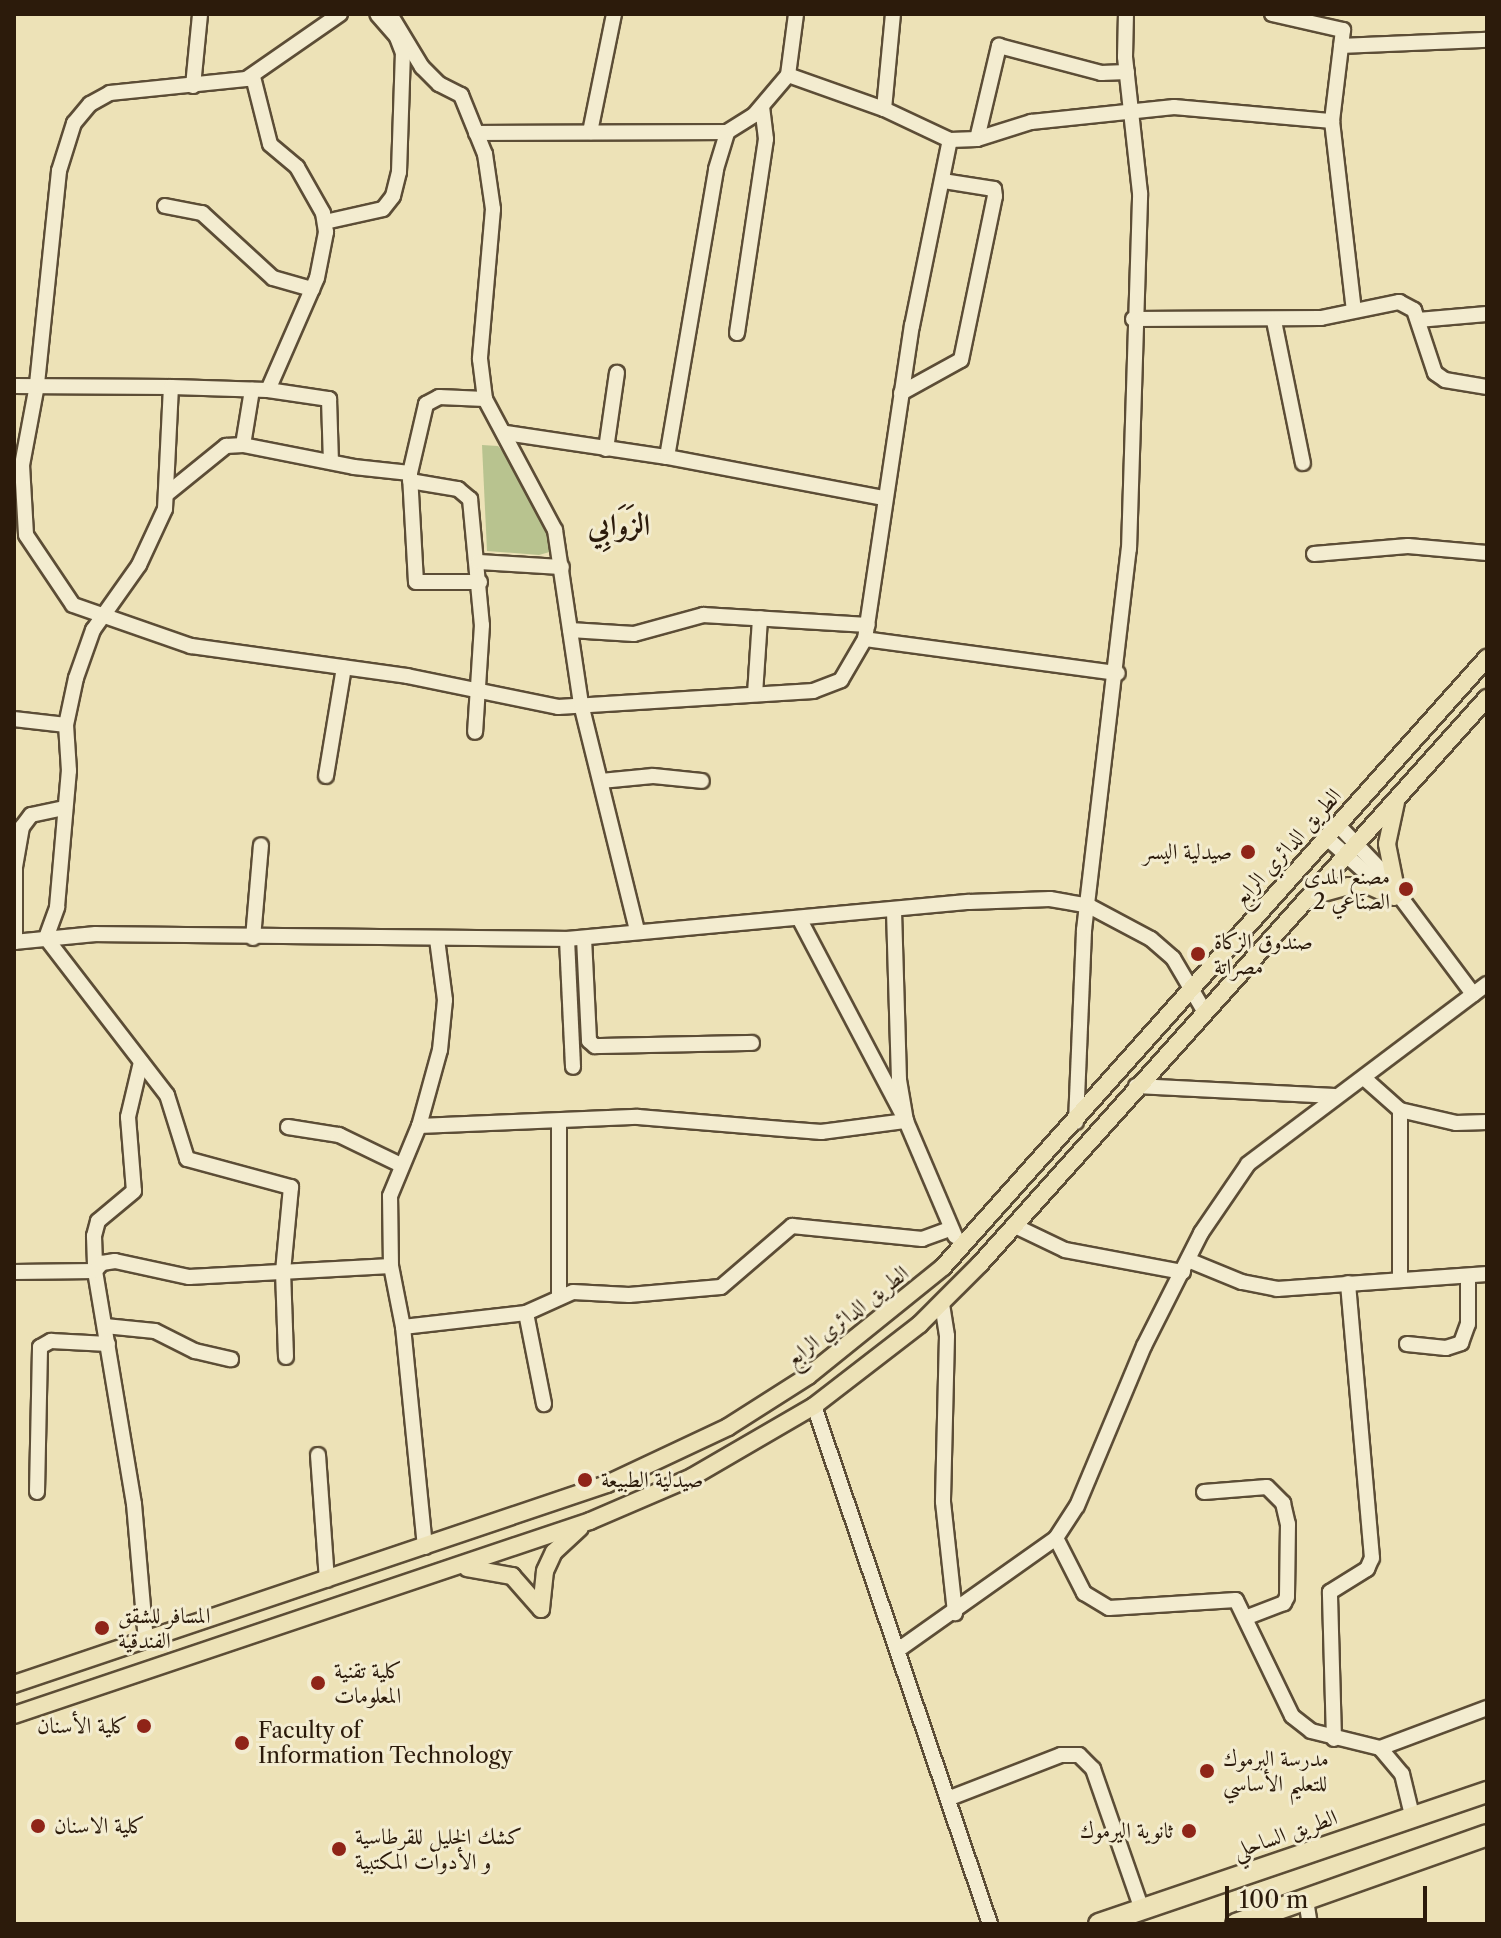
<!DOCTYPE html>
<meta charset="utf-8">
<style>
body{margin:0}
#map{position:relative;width:1501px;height:1938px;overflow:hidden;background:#ede2b7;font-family:"Libre Caslon Text",Amiri,serif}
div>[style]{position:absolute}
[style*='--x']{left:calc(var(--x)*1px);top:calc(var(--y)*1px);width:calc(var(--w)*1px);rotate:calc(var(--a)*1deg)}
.green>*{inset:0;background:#b8c38f}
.roads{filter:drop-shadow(2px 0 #5c4d36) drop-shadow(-2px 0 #5c4d36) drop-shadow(0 2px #5c4d36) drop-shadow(0 -2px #5c4d36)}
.minor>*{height:14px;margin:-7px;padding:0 7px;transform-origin:7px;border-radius:7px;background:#f3ecd0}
.major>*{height:16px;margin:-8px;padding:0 8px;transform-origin:8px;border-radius:8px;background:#ede2b7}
.highway>*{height:20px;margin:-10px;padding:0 10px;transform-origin:10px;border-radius:10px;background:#ede2b7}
.dots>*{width:22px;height:22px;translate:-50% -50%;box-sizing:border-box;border:4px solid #f3ecd0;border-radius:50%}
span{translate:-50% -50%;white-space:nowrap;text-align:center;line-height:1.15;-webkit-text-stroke:6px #f3ecd0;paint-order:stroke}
.street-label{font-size:22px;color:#2c1b0b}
.poi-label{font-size:22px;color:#2c1b0b}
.right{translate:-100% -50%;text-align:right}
.left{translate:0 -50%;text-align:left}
.district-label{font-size:30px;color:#2c1b0b;font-weight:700}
.frame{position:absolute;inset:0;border:16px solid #2c1b0b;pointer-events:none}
.scale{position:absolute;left:1225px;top:1886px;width:202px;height:36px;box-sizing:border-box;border:4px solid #2c1b0b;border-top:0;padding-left:10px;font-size:24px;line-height:28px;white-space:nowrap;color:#2c1b0b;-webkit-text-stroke:6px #f3ecd0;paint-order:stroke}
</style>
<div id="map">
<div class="green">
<div style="clip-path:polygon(482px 445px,498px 446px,532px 484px,551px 526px,553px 551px,539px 555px,487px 551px)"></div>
</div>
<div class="roads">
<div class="minor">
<div style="--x:340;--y:14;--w:114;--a:145.3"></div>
<div style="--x:246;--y:79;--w:137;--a:174.1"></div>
<div style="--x:110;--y:93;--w:23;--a:151"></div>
<div style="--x:90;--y:104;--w:25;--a:130"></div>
<div style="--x:74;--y:123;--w:50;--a:107.4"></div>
<div style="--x:59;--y:171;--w:215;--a:95.9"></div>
<div style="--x:37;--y:385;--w:81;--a:100.6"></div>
<div style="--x:22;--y:465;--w:70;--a:86.7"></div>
<div style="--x:26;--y:535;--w:84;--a:56.1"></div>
<div style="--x:73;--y:605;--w:125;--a:19.2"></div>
<div style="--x:191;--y:646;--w:218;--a:7.9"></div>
<div style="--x:407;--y:676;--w:154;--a:11.6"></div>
<div style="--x:558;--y:707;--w:256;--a:-3.6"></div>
<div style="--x:813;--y:691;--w:30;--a:-21"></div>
<div style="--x:841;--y:680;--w:48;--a:-59.7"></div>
<div style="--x:865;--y:639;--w:317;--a:-81.5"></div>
<div style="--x:912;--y:326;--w:190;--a:-78.5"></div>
<div style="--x:950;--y:140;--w:27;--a:-2"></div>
<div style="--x:977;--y:139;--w:57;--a:-17.5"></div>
<div style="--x:1031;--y:122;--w:144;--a:-6"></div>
<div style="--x:1174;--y:107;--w:159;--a:5.1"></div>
<div style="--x:1332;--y:121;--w:190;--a:83.4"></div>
<div style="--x:390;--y:14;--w:62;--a:58.9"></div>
<div style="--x:422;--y:67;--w:24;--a:45"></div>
<div style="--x:439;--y:84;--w:25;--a:27"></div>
<div style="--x:461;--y:95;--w:64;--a:67.9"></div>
<div style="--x:485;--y:154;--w:56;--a:81.7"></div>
<div style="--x:493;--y:209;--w:151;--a:95"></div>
<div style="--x:480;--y:359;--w:40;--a:82.9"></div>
<div style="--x:485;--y:399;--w:149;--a:61.9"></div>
<div style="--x:555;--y:530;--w:176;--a:81.5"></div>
<div style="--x:581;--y:704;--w:233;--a:76.1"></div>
<div style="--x:1272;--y:14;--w:73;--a:12.7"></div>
<div style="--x:1343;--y:30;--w:92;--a:96.9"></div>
<div style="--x:1341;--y:46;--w:146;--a:-2.4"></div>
<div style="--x:788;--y:75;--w:102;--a:19.5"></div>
<div style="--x:884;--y:109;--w:73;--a:25.2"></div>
<div style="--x:193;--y:86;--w:72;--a:-84.4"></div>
<div style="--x:884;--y:109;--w:95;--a:-84.6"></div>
<div style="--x:590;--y:132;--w:120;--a:-78.5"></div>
<div style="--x:476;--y:133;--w:251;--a:-0.2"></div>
<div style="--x:977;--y:139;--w:96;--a:-76.7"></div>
<div style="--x:999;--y:46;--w:106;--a:14.8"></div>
<div style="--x:1101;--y:73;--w:26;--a:-2"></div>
<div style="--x:165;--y:206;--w:38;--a:11"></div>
<div style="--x:202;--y:213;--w:96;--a:42.5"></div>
<div style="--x:273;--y:278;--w:41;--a:15.8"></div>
<div style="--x:325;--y:222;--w:59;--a:-12.6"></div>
<div style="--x:383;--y:209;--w:16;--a:-52"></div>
<div style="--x:393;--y:196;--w:25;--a:-76"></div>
<div style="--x:399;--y:172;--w:119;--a:-88.1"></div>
<div style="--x:403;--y:53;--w:17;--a:-111"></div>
<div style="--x:397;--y:37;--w:30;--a:-131"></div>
<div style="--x:1133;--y:319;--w:188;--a:-0.3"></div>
<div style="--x:1321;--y:318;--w:80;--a:-11.6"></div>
<div style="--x:1399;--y:302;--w:17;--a:28"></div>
<div style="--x:1414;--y:310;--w:66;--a:71.6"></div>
<div style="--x:1435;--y:373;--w:12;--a:35"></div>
<div style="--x:1445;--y:380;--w:43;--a:9.5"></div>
<div style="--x:1418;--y:320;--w:69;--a:-5"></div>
<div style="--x:1274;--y:321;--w:145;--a:78.5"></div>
<div style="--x:737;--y:333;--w:196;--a:-81.5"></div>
<div style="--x:766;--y:139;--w:32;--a:-97"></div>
<div style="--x:14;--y:386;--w:157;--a:0.4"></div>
<div style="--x:268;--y:390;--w:62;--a:8.4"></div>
<div style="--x:329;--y:399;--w:62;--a:88.2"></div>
<div style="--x:901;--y:393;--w:68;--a:-28.8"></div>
<div style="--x:961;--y:360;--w:167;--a:-78.3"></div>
<div style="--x:995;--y:196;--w:7;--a:-98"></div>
<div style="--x:994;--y:189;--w:52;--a:-171.1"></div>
<div style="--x:506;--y:433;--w:163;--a:8.5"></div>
<div style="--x:667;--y:457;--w:292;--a:-80.3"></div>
<div style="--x:716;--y:169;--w:39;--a:-73"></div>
<div style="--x:727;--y:132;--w:32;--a:-32"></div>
<div style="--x:754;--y:115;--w:52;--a:-49.6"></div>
<div style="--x:788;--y:75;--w:62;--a:-82.5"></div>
<div style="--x:243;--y:445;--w:113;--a:11.2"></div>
<div style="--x:354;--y:467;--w:56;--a:6.1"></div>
<div style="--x:410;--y:473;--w:71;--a:-76.9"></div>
<div style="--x:426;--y:404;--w:15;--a:-28"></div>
<div style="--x:439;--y:397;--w:46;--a:2.5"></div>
<div style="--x:606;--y:449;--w:77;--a:-81.8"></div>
<div style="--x:667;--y:457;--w:222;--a:10.7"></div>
<div style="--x:410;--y:475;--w:107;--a:86.8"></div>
<div style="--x:416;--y:582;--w:64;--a:0"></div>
<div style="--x:410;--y:481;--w:49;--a:9.5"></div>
<div style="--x:458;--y:489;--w:16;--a:40"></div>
<div style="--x:470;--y:499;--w:127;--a:84.6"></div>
<div style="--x:482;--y:625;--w:107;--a:93.7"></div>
<div style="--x:168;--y:493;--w:75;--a:-39"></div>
<div style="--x:226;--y:446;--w:17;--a:-3"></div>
<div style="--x:243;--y:445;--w:56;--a:-80.7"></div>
<div style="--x:1314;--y:554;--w:94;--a:-4.9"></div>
<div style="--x:1408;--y:546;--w:79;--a:5.1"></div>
<div style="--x:478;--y:562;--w:84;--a:3.4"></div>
<div style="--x:570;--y:630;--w:64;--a:3.6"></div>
<div style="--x:634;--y:634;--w:72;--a:-15.4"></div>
<div style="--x:703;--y:615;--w:165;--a:3.5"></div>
<div style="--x:865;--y:639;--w:255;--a:7.7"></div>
<div style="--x:755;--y:694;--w:76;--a:-86.2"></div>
<div style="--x:14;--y:719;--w:52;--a:6.6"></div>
<div style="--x:326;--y:776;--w:110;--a:-80.6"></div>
<div style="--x:601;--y:781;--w:52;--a:-5.5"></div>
<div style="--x:653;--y:776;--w:49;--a:5.8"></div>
<div style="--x:1338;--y:825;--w:58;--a:46.4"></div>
<div style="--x:1378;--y:867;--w:159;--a:53.2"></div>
<div style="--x:1327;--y:838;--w:76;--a:41.8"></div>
<div style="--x:894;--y:911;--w:169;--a:88.3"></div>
<div style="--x:899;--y:1080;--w:42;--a:80.3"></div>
<div style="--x:906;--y:1121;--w:125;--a:66.9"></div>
<div style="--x:46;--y:938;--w:33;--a:-70"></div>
<div style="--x:57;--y:907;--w:137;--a:-85"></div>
<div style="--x:69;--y:771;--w:46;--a:-93.7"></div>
<div style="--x:66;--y:725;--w:48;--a:-78"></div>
<div style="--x:76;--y:678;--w:51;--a:-70.5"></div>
<div style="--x:93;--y:630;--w:80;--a:-54.7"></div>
<div style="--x:139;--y:565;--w:62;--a:-65.1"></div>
<div style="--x:165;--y:509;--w:122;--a:-87.2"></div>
<div style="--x:171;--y:387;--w:97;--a:1.8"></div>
<div style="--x:268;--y:390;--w:122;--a:-66.4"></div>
<div style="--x:317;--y:278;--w:47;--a:-78.9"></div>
<div style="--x:326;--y:232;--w:19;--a:-99"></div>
<div style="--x:323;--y:213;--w:53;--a:-119.5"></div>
<div style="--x:297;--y:167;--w:35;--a:-140"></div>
<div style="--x:270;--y:144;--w:69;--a:-104.2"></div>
<div style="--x:46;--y:938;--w:198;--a:52.4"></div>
<div style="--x:167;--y:1095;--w:67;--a:72.6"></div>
<div style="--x:187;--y:1159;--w:108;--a:15.1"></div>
<div style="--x:291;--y:1187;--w:84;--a:95.4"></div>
<div style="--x:283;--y:1271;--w:86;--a:88"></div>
<div style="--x:253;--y:938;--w:93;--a:-85.1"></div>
<div style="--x:584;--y:938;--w:103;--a:87.2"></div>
<div style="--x:589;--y:1041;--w:8;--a:40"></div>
<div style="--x:595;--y:1046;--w:157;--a:-1.1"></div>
<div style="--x:567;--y:939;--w:128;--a:87.3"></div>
<div style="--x:14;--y:942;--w:82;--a:-5.6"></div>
<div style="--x:96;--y:934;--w:471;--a:0.6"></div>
<div style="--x:567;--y:939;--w:404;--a:-5.3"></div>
<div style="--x:969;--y:902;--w:81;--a:-2.1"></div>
<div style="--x:1050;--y:899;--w:40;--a:10"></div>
<div style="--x:1089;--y:906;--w:70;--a:28"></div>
<div style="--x:1151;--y:939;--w:29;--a:41"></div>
<div style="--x:1173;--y:958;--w:59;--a:59.5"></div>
<div style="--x:15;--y:942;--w:75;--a:-90"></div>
<div style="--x:15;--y:867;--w:41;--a:-80.1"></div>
<div style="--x:22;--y:827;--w:15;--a:-53"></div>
<div style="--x:31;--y:815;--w:35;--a:-12"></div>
<div style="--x:141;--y:1062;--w:57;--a:103.3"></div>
<div style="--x:128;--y:1117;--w:74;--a:85.4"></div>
<div style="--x:134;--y:1191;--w:47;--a:140.2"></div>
<div style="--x:98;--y:1221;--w:16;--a:105"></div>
<div style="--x:94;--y:1236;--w:35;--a:88"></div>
<div style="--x:95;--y:1271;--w:236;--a:80.5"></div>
<div style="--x:134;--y:1504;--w:137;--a:85"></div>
<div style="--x:1364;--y:1078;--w:48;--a:41.6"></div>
<div style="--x:1400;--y:1110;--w:57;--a:13.1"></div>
<div style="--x:1456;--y:1123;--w:31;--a:-2"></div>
<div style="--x:1136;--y:1086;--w:199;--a:2.9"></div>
<div style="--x:1076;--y:1122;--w:192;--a:-87.6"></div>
<div style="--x:1084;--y:930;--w:384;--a:-83.3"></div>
<div style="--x:1129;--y:549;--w:356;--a:-88.2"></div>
<div style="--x:1140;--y:193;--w:137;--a:-96.3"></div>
<div style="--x:1125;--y:57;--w:43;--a:-88.7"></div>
<div style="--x:419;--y:1126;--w:219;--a:-2.4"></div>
<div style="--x:638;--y:1117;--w:184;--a:4.7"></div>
<div style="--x:821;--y:1132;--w:86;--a:-7.4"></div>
<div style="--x:906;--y:1121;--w:229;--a:-117.8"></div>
<div style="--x:288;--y:1127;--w:52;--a:8.9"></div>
<div style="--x:339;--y:1135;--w:67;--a:25.8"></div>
<div style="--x:1015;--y:1226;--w:55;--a:25.6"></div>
<div style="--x:1065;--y:1250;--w:120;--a:10.6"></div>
<div style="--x:1188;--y:1260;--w:58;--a:22.2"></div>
<div style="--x:1242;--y:1282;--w:36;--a:11"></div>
<div style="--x:1277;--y:1289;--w:211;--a:-4.1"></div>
<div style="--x:14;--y:1272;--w:81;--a:-0.7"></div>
<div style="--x:95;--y:1271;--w:11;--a:-49"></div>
<div style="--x:102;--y:1263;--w:13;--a:-9"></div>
<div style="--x:115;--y:1261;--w:76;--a:12.2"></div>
<div style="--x:189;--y:1277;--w:202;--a:-3.1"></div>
<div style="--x:1400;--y:1279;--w:169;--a:-90"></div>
<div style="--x:559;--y:1296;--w:175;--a:-90"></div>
<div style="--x:942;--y:1304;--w:32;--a:81"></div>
<div style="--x:947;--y:1336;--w:166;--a:91.4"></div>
<div style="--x:943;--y:1502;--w:112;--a:83.8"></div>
<div style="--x:526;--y:1313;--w:93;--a:78.8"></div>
<div style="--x:105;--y:1326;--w:50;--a:5.7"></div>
<div style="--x:155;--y:1331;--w:45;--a:26.6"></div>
<div style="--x:195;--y:1351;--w:37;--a:13"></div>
<div style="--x:403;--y:1327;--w:124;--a:-6.5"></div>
<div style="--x:526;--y:1313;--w:51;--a:-24.1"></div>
<div style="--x:573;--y:1292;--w:56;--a:3.1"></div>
<div style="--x:629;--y:1295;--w:92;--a:-5"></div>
<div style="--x:721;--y:1287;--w:94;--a:-40.7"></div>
<div style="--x:792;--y:1226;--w:131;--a:5.7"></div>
<div style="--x:922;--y:1239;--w:29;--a:-20"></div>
<div style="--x:1407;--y:1344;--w:39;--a:6"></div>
<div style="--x:1446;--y:1348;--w:16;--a:-18"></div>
<div style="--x:1461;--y:1343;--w:20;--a:-70"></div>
<div style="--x:1468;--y:1324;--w:48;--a:-90"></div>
<div style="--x:814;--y:1406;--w:547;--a:71.23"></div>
<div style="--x:318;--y:1455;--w:125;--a:85.9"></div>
<div style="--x:37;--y:1492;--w:145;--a:-88.8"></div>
<div style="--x:40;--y:1347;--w:13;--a:-29"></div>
<div style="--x:51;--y:1341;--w:57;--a:3"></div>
<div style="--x:1204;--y:1492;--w:63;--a:-4.5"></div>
<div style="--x:1267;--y:1487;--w:23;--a:45"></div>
<div style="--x:1283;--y:1503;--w:22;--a:77"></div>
<div style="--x:1288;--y:1524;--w:73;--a:90.8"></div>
<div style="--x:1287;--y:1597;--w:7;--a:117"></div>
<div style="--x:1284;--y:1603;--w:39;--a:159"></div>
<div style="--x:1056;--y:1538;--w:62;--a:63"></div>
<div style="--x:1084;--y:1593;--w:29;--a:31"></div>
<div style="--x:1109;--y:1608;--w:127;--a:-3.6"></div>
<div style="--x:1236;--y:1600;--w:129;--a:64.2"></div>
<div style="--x:1292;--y:1716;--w:24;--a:38"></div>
<div style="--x:1311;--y:1731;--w:71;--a:13.8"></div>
<div style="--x:1380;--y:1748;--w:34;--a:50"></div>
<div style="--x:1402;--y:1774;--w:42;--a:76.3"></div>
<div style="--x:425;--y:1547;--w:221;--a:-95.7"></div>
<div style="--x:403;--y:1327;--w:62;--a:-101.1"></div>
<div style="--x:391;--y:1266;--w:70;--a:-90.8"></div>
<div style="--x:390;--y:1196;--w:76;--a:-67.5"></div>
<div style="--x:419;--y:1126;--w:79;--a:-74.6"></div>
<div style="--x:440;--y:1050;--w:50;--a:-84.3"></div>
<div style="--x:445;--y:1000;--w:62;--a:-97.5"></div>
<div style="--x:898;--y:1650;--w:194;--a:-35.3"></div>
<div style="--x:1056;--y:1538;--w:38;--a:-57"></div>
<div style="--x:1077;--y:1506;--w:173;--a:-67.3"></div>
<div style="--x:1144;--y:1346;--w:127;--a:-63.2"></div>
<div style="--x:1201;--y:1233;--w:83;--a:-55.7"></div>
<div style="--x:1248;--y:1164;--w:299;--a:-37"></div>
<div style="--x:1334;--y:1739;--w:147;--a:-91.6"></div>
<div style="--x:1330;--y:1592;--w:44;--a:-31.9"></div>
<div style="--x:1367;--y:1569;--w:12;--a:-66"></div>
<div style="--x:1372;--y:1558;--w:276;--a:-95"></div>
<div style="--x:1380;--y:1748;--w:114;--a:-20.5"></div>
<div style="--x:950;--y:1798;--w:119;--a:-21.2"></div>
<div style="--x:1061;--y:1755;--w:18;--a:0"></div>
<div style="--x:1079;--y:1755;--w:20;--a:45"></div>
<div style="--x:1093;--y:1769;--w:149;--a:70.8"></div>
<div style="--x:1306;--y:1900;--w:24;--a:81"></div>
</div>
<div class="major">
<div style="--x:1396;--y:802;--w:43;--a:102.1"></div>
<div style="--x:1387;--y:844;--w:51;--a:78.7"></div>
<div style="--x:1309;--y:897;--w:41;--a:-15.4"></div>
<div style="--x:1349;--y:886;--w:20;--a:0"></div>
<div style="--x:1369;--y:886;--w:27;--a:24"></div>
<div style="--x:467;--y:1568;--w:46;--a:10.1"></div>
<div style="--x:512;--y:1576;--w:44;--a:48.7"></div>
<div style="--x:541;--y:1609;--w:38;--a:-84"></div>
<div style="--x:545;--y:1571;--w:21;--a:-65"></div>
<div style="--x:554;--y:1552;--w:35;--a:-43"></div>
<div style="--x:14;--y:1684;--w:626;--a:-18.64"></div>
<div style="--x:607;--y:1484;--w:134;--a:-25.2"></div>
<div style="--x:728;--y:1427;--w:95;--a:-32.5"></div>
<div style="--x:808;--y:1376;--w:174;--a:-38.9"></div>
<div style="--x:943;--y:1267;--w:817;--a:-48.23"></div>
<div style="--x:14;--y:1715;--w:608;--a:-18.61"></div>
<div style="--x:590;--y:1521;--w:111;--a:-23.3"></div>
<div style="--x:692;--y:1477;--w:141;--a:-30.2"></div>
<div style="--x:814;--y:1406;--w:134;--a:-37.7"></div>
<div style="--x:920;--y:1324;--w:85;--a:-45"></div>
<div style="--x:980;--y:1264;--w:760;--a:-48.15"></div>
</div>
<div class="highway">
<div style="--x:1099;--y:1924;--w:410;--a:-18.8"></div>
<div style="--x:1236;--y:1924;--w:266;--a:-19.5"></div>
</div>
</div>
<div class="dots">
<div style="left:1248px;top:852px;background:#8f2418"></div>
<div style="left:1406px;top:889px;background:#8f2418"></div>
<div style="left:1198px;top:954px;background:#8f2418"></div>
<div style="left:585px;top:1480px;background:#8f2418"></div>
<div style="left:102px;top:1628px;background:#8f2418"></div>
<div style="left:318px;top:1683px;background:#8f2418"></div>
<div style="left:144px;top:1726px;background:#8f2418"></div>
<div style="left:242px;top:1743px;background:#8f2418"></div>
<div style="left:1207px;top:1771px;background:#8f2418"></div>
<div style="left:38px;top:1826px;background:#8f2418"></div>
<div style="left:1189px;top:1831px;background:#8f2418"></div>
<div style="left:339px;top:1849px;background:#8f2418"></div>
</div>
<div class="street-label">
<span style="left:1287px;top:847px;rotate:-48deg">الطريق الدائري الرابع</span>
<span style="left:847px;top:1316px;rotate:-38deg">الطريق الدائري الرابع</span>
<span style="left:1285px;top:1834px;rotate:-19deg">الطريق الساحلي</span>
</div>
<div class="poi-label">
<span class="right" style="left:1232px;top:852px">صيدلية اليسر</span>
<span class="right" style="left:1390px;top:889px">مصنع المدى<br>الصناعي 2</span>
<span class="left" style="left:1214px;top:954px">صندوق الزكاة<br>مصراتة</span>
<span class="left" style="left:601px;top:1480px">صيدلية الطبيعة</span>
<span class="left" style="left:118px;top:1628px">المسافر للشقق<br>الفندقية</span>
<span class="left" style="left:334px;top:1683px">كلية تقنية<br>المعلومات</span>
<span class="right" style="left:128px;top:1726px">كلية الأسنان</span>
<span class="left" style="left:258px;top:1743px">Faculty of<br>Information Technology</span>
<span class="left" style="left:1223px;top:1771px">مدرسة اليرموك<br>للتعليم الأساسي</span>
<span class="left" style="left:54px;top:1826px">كلية الاسنان</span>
<span class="right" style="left:1173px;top:1831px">ثانوية اليرموك</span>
<span class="left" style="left:355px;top:1849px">كشك الخليل للقرطاسية<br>و الأدوات المكتبية</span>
</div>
<div class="district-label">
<span style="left:619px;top:525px">الزَوَابِي</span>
</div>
<div class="frame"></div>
<div class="scale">100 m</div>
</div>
